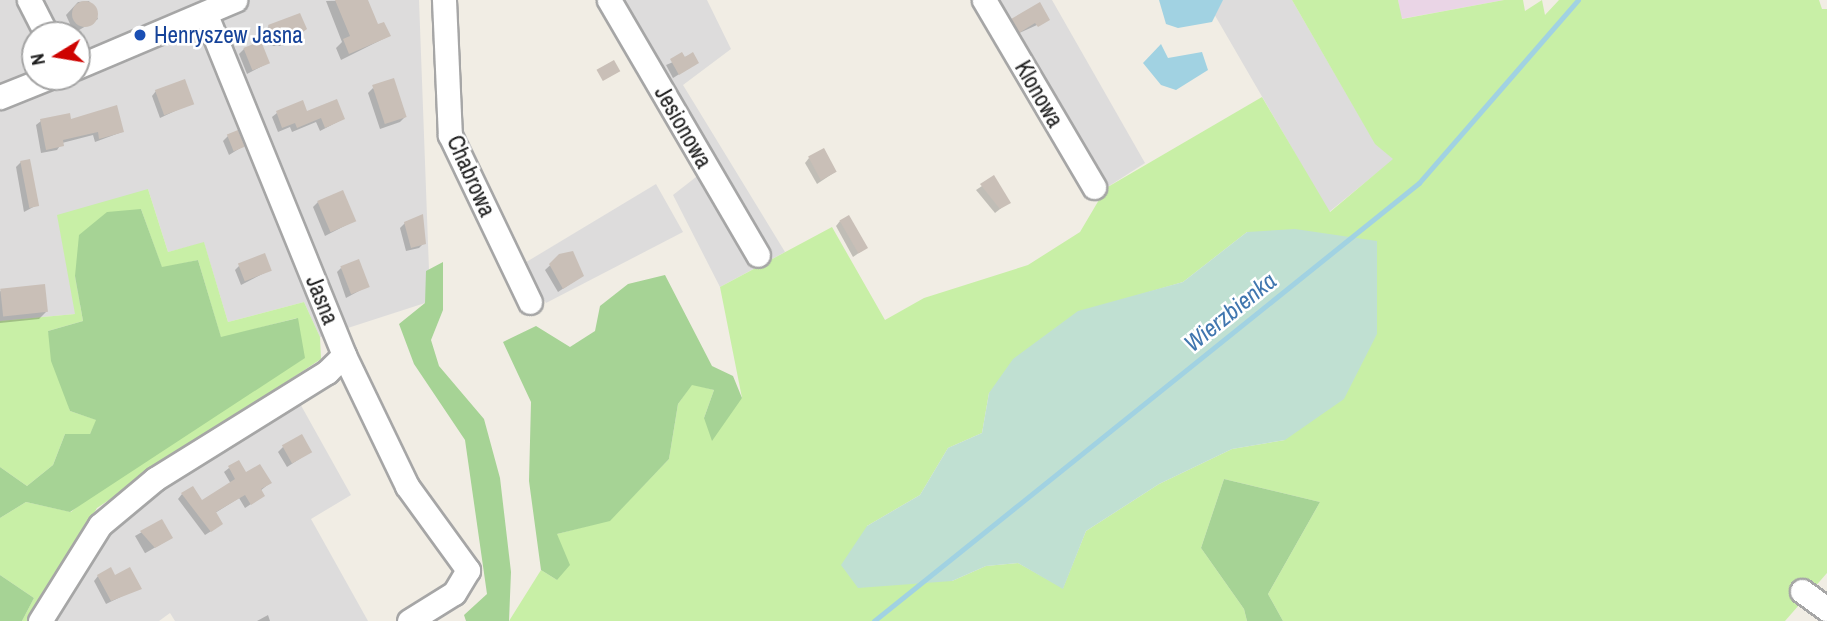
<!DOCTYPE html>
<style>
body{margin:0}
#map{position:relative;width:1827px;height:621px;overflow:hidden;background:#f1ede4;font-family:"Archivo Narrow",sans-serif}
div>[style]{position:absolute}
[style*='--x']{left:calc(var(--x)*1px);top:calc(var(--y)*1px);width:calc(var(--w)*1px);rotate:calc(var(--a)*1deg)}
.residential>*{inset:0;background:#dddcdc}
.industrial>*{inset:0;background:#ead5e6}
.grass>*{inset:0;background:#c8efa6}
.forest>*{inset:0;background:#a6d395}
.wetland>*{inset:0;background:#c0e0d2}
.water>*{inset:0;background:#a1d2e2}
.shadow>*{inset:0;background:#0003;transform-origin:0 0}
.stream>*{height:4.5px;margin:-2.25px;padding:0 2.25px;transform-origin:2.25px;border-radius:2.25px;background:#a1d2e2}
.building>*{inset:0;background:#c9bfb7;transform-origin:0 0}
.round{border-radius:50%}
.roads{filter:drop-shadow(2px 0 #a6a6a6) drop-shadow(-2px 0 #a6a6a6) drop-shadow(0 2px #a6a6a6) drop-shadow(0 -2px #a6a6a6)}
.minor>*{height:23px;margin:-11.5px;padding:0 11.5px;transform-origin:11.5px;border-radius:11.5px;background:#fff}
.dots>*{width:19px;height:19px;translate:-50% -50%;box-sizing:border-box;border:4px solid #fff;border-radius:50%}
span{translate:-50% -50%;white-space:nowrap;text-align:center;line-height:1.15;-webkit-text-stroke:5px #fff;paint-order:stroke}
.transit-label{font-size:23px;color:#164399}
.left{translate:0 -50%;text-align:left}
.street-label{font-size:23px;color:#1f1f1f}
.water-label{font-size:24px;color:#4076af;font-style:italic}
.north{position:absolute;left:21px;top:21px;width:70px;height:70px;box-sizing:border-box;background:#fff;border:2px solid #a5a5a5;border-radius:50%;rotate:259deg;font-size:19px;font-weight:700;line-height:28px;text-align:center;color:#1f1f1f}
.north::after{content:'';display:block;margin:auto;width:24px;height:32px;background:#ce0300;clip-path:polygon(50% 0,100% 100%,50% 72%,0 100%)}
</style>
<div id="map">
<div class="residential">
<div style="clip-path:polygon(evenodd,0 0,419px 0,429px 270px,425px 303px,320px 337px,304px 302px,228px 322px,204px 243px,168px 252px,148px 189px,75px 314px,0 321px,0 0,35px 35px,77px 35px,77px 77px,35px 77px,35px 35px)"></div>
<div style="clip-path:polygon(602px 0,707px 0,731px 49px,683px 85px,785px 252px,720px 287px,673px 195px,705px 170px)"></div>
<div style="clip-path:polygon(995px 0,1052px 0,1145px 163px,1106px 188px)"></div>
<div style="clip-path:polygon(1206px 0,1292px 0,1375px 143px,1394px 159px,1329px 212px)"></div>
<div style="clip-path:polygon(656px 184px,683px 232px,546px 303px,523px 264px)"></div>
<div style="clip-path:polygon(298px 400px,351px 495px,311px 519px,368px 621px,175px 621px,170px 613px,159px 621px,46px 621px,109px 524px)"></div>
</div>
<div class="industrial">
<div style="clip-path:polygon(1398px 0,1504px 0,1401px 19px)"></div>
</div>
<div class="grass">
<div style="clip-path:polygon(evenodd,1292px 0,1398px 0,1402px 19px,1504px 0,1523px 0,1525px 11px,1542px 0,1545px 15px,1559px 0,1819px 0,1822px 9px,1827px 9px,1827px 573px,1785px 621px,1283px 621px,1268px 594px,1320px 502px,1224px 479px,1201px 548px,1244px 609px,1247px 621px,509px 621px,541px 570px,557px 580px,557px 534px,610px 520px,669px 459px,678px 404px,692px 384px,714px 390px,704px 418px,742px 398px,720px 287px,832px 227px,885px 320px,924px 298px,1028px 265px,1080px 232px,1106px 188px,1262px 97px,1330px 212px,1393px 159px,1375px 144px,1292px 0,1247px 232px,1285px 440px,1232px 449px,1159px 484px,1086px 531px,1063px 588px,1018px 563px,986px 566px,952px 581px,867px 526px,920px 495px,948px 448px,982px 433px,989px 393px,1135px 296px,1183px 282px,1247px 232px)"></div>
<div style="clip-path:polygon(148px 189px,168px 252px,204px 242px,228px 322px,304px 302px,320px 337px,321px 359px,97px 508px,29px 621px,22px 621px,34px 598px,0 575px,0 518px,26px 502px,71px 512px,297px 318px,221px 338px,198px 260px,162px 268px,141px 209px,75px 276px,83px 321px,48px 331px,70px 411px,97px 420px,90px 434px,65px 434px,53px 465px,27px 486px,0 467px,0 321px,75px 314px,57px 215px)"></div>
</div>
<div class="forest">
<div style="clip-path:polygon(141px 209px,162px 267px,198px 260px,221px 337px,298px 318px,305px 358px,70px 512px,26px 502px,0 518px,0 467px,27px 486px,53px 465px,65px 434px,90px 434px,96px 420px,70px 411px,51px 361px,48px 331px,83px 321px,75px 276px,79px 235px,107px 212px)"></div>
<div style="clip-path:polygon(443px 262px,443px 310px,431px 340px,439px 366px,484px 419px,500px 478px,511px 572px,509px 621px,466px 621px,464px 615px,487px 594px,465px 440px,414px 364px,399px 324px,425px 303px,426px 271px)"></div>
<div style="clip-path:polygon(665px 275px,712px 366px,733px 376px,742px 398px,712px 441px,704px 418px,714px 390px,692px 385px,678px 404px,669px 459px,610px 521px,557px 534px,570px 565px,557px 580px,541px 570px,529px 481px,531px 402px,503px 342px,536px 326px,570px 347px,595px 331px,600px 306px,628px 284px)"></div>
<div style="clip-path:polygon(1224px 479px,1320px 502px,1268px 594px,1283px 621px,1247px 621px,1244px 609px,1201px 548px)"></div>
<div style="clip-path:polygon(0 575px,34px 598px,22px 621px,0 621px)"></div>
</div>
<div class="wetland">
<div style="clip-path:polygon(1295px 229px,1377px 241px,1377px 334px,1344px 399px,1285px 440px,1232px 449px,1159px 484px,1086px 531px,1063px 589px,1018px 563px,986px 566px,952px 581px,858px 588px,841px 565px,867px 526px,920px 495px,948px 448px,982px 433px,989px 393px,1013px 359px,1078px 311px,1183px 282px,1247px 232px)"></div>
</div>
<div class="water">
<div style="clip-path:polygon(1159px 0,1223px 0,1212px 22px,1178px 28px,1166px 24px)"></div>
<div style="clip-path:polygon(1161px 44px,1168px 58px,1202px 52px,1208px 70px,1176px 90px,1161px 85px,1143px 63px)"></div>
</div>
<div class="shadow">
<div style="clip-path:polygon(366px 0,377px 27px,389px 36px,341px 60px,336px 48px,342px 42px,326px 1px)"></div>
<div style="clip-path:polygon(89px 1px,98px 19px,74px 33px,66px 15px,78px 2px)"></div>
<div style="clip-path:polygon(1012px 20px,1048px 20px,1015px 35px,1008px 24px)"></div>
<div style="clip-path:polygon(269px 26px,300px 33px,283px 46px,270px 46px,264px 31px)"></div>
<div style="clip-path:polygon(244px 49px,268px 63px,247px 74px,239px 54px)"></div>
<div style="clip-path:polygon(692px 54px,697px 63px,673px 78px,666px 65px)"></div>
<div style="clip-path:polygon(373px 88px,405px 117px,400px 122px,380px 129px,368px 93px)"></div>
<div style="clip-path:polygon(156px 91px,192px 103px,160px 118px,152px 96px)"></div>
<div style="clip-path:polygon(277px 113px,306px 113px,343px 119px,320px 131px,316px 122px,292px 132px,290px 127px,278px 132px,272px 117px)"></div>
<div style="clip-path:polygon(41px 121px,70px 121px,122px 132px,95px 142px,93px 135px,62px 143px,57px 150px,41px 153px,36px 125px)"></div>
<div style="clip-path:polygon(228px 136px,242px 147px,229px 155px,223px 141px)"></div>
<div style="clip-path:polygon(809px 158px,835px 172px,817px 184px,805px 163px)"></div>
<div style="clip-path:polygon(21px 162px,37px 205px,24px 212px,16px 167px)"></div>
<div style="clip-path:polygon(994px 178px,1009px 202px,995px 213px,976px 190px)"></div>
<div style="clip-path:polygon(318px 202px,354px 221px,325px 236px,313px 207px)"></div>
<div style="clip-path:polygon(840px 221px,866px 248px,853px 257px,836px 226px)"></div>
<div style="clip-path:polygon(405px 223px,424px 243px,419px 248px,406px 251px,400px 228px)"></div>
<div style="clip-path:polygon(560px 256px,582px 276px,558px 292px,545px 270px)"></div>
<div style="clip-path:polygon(239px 266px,270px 270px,241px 285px,235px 270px)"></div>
<div style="clip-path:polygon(341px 268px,368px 286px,346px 298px,337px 272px)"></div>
<div style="clip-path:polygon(0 291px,47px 311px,39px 319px,0 323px)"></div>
<div style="clip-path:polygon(283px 447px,310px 452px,287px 467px,278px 452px)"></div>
<div style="clip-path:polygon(229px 468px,270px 483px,260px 491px,263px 496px,245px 508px,239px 498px,215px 513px,216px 528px,205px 535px,178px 499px,182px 494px,201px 502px,231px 484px,224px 472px)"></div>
<div style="left:161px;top:521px;width:20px;height:30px;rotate:60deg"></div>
<div style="clip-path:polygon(98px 576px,114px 577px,139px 588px,106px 604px,94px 581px)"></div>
<div style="clip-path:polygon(268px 615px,270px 621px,257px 621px)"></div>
</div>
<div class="stream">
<div style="--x:874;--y:621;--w:699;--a:-38.79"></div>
<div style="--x:1419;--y:183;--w:242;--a:-49"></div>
</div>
<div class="building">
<div style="clip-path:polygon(335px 0,368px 0,378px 24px,384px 22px,391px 36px,349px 54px,343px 39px,350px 36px)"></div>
<div class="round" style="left:72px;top:1px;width:26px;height:26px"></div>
<div style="clip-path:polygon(1040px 2px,1050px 20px,1038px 27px,1035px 23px,1019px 33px,1011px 19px)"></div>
<div style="clip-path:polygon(300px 13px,307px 29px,289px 42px,275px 42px,268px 25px)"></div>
<div style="left:261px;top:41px;width:24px;height:19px;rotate:68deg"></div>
<div style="clip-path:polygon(682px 52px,685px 57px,693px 52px,699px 63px,679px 75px,670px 59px)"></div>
<div style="left:614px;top:60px;width:13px;height:20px;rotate:61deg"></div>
<div style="left:394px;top:78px;width:41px;height:23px;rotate:72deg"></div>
<div style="left:185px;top:79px;width:27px;height:32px;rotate:70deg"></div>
<div style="clip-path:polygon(337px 99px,345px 119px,325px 128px,321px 118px,297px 128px,295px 123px,282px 128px,276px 111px,303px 100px,307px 111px)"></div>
<div style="clip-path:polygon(117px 105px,124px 132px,99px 139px,98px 132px,63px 140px,64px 146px,46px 150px,40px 119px,70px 113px,71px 119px)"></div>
<div style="left:238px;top:130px;width:18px;height:12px;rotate:68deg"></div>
<div style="left:824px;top:148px;width:27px;height:18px;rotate:62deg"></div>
<div style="left:30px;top:159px;width:48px;height:10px;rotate:79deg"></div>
<div style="clip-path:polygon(994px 175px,1011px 203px,1000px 209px,980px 184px)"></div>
<div style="left:343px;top:190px;width:34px;height:28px;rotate:67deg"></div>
<div style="clip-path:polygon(423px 214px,426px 244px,411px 248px,404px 222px)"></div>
<div style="left:849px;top:215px;width:38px;height:11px;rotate:60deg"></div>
<div style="clip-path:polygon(573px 251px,584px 276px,563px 289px,549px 264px,559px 254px)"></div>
<div style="left:265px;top:253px;width:19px;height:29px;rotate:69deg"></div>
<div style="left:359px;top:259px;width:30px;height:20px;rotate:69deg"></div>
<div style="left:45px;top:284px;width:28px;height:45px;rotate:84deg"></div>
<div style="left:302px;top:434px;width:21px;height:23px;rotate:61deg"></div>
<div style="clip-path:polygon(239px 460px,246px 472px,260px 464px,272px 483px,261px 489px,265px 496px,251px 505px,245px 495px,216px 512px,223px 524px,211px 532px,181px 493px,193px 486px,202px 500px,235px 479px,228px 466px)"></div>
<div style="clip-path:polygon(162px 519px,173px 538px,155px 548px,140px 531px)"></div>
<div style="clip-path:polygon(111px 567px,115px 575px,130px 567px,142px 589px,111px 601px,97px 575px)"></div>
</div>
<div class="roads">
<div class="minor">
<div style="--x:29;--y:0;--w:39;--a:63"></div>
<div style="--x:444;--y:0;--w:135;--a:87.5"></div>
<div style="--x:450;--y:135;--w:185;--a:64.4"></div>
<div style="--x:609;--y:0;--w:295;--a:59.7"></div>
<div style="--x:984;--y:0;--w:217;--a:59.5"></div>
<div style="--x:206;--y:15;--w:367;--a:67.9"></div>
<div style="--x:344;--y:355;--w:145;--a:64.3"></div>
<div style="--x:407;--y:486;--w:104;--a:54"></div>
<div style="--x:468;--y:570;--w:27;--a:121"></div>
<div style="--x:454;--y:593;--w:53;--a:148.1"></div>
<div style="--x:77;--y:67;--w:172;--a:-23"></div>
<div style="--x:0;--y:97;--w:54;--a:-21.8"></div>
<div style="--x:1802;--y:591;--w:31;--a:36"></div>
<div style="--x:40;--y:621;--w:113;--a:-58"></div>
<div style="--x:100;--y:525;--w:72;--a:-39.9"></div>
<div style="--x:155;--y:479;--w:203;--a:-31.9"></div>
<div style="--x:327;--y:372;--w:24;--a:-45"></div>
</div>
</div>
<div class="dots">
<div style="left:140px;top:35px;background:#1a4fb4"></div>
</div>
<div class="transit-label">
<span class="left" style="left:154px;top:35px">Henryszew Jasna</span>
</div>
<div class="street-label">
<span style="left:1039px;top:94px;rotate:60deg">Klonowa</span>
<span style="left:683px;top:127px;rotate:60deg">Jesionowa</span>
<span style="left:471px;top:176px;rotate:66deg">Chabrowa</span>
<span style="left:322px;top:300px;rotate:68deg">Jasna</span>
</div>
<div class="water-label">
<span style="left:1230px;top:312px;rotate:-39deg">Wierzbienka</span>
</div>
<div class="north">N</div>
</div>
